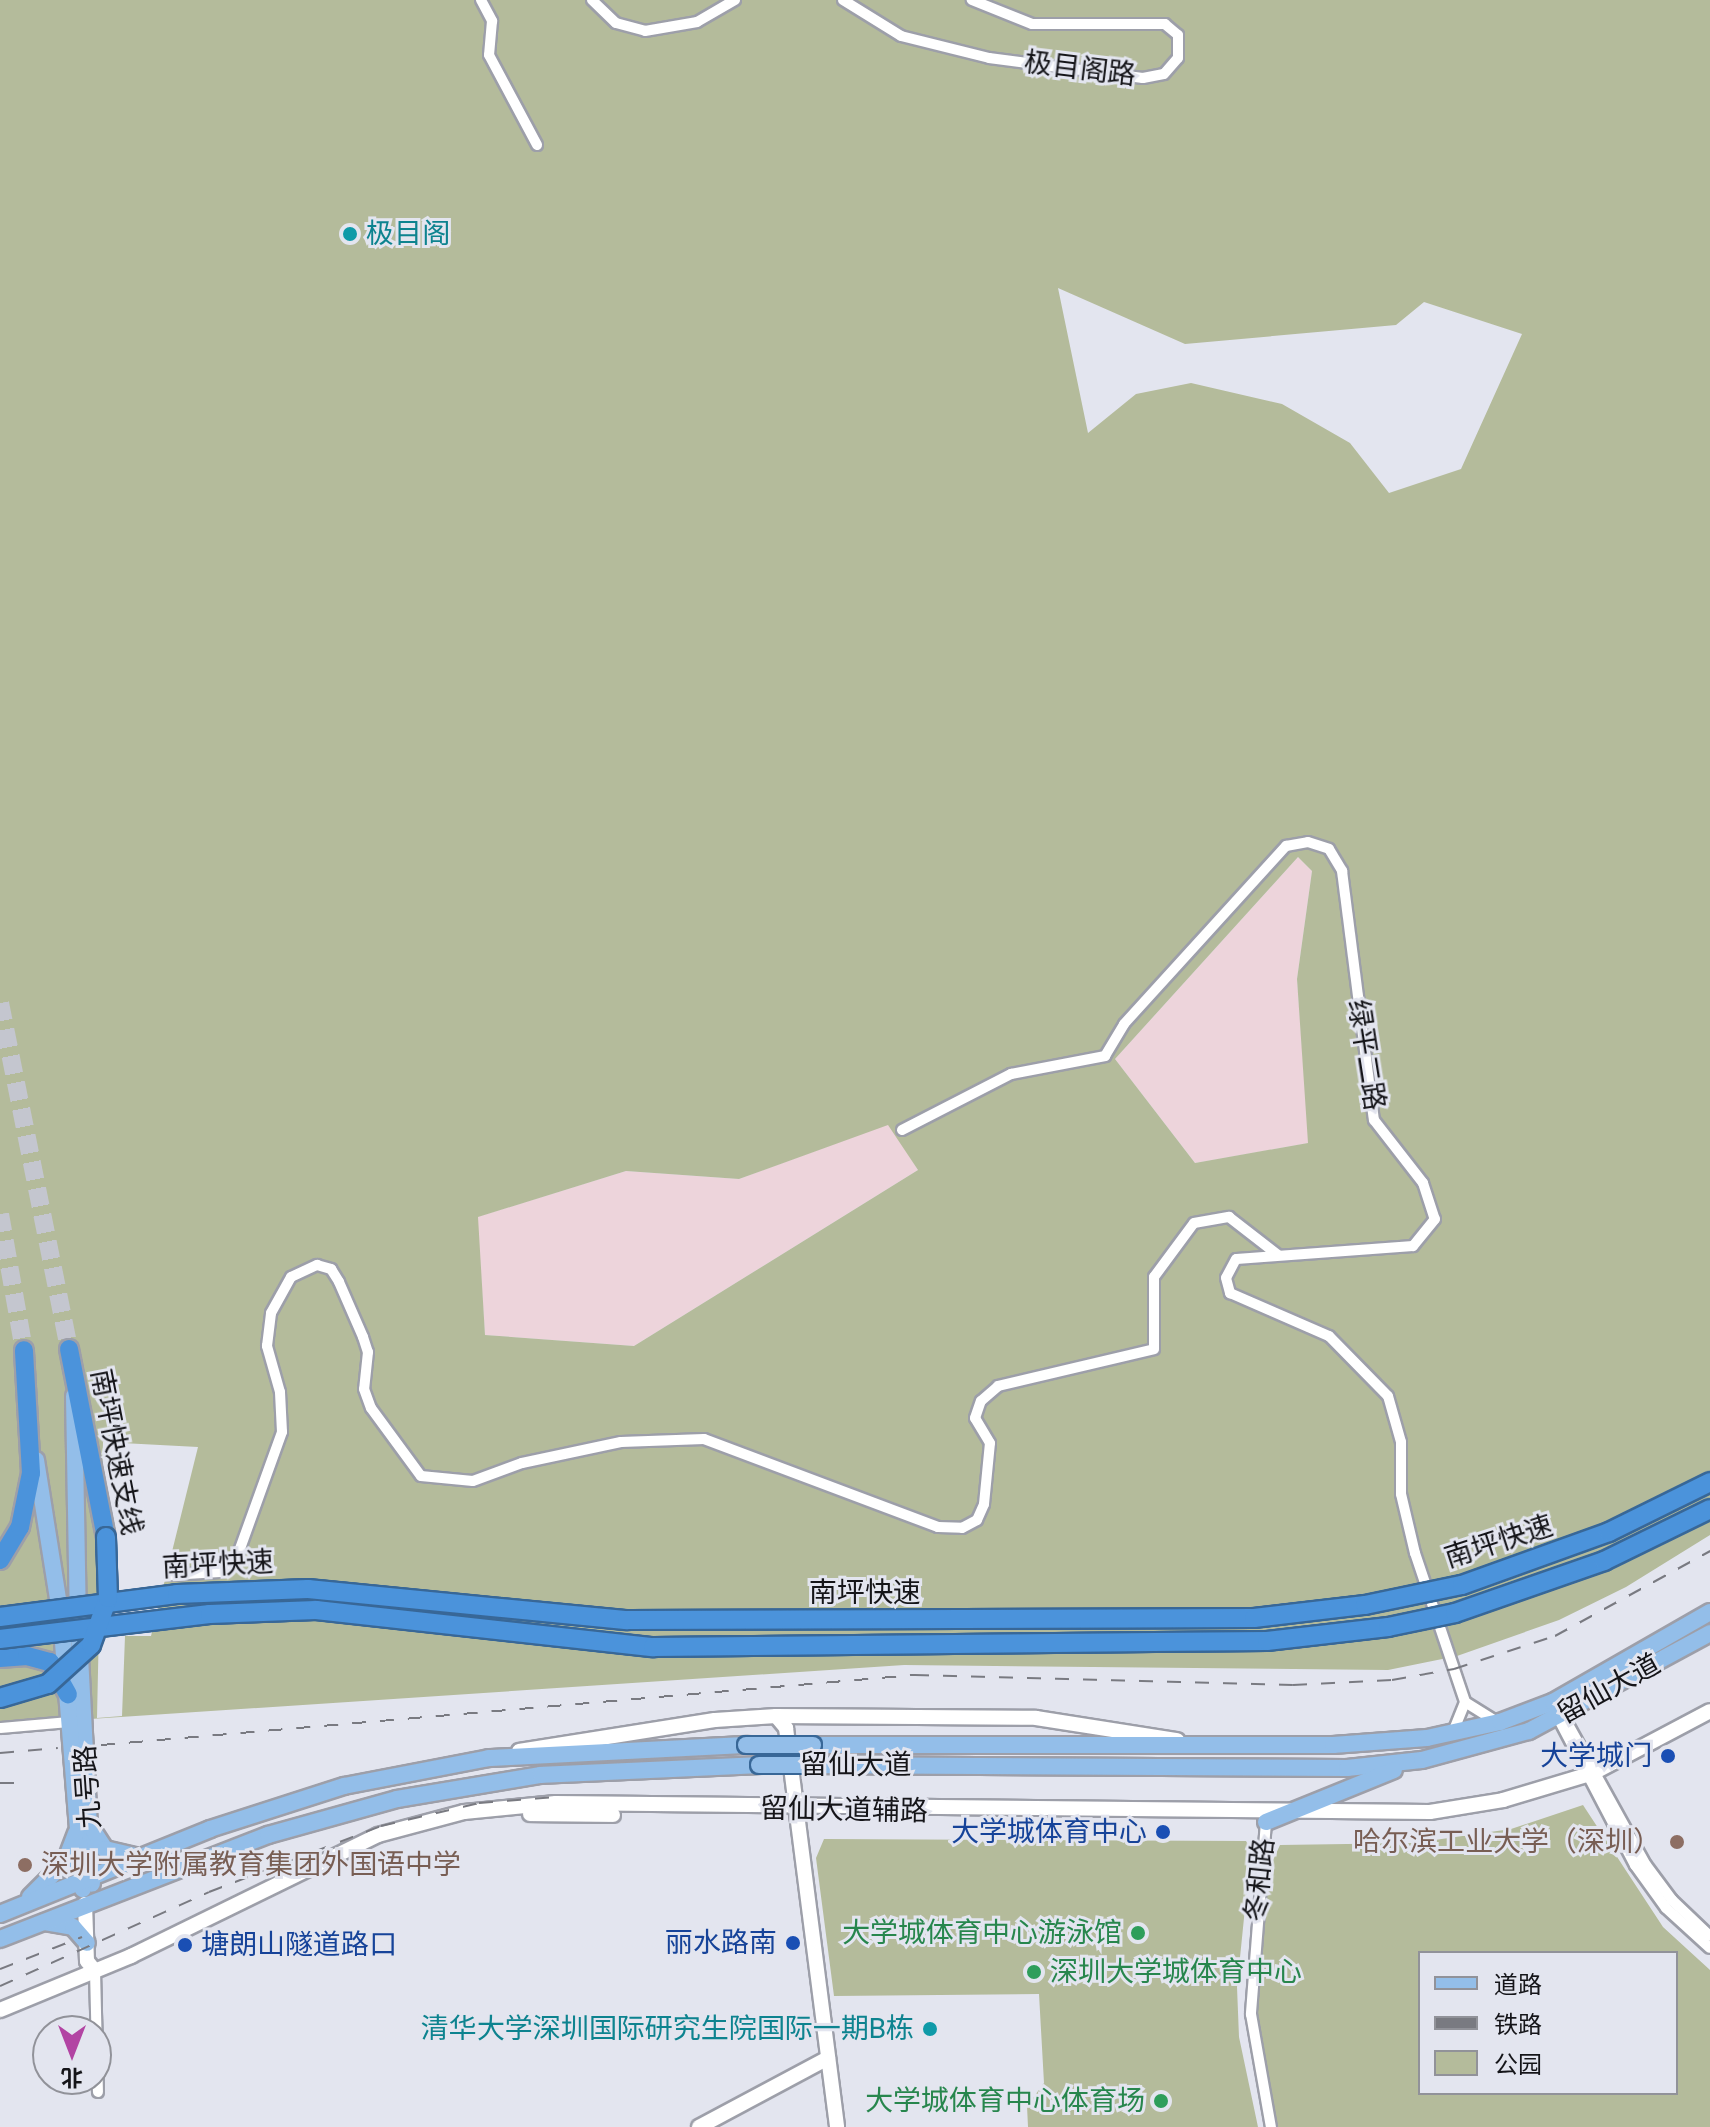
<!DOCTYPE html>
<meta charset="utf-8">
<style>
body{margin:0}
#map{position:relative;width:1710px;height:2127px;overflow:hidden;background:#e3e5ef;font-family:Poppins,"Noto Sans SC",sans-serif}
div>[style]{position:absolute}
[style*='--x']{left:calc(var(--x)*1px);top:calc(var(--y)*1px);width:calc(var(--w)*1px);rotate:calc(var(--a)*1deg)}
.industrial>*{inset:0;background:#edd4db}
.green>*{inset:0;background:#b4bb9b}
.highway-tunnel>*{height:18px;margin-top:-9px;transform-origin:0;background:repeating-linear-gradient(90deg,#c4c6cf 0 18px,transparent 0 27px)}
.roads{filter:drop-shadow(2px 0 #9d9fa9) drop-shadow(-2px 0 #9d9fa9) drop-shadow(0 2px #9d9fa9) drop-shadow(0 -2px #9d9fa9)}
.street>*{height:10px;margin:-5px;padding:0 5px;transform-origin:5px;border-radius:5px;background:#fff}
.secondary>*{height:14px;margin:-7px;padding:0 7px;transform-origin:7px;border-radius:7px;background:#fff}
.primary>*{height:16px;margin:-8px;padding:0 8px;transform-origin:8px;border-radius:8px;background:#93bee9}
.highway>*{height:18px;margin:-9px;padding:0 9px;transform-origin:9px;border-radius:9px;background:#4b93db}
.rail>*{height:2px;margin-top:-1px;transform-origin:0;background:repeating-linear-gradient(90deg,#797a81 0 14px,transparent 0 28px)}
.bridges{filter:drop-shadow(2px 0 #386797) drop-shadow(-2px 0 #386797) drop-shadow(0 2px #386797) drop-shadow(0 -2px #386797)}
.primary-bridge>*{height:16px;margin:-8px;padding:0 8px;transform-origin:8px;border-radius:8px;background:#93bee9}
.highway-bridge>*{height:18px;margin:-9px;padding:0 9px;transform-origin:9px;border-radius:9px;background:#4b93db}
.dots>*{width:22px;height:22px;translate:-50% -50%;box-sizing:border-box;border:4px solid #e3e5ef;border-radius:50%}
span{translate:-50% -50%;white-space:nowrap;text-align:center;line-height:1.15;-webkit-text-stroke:6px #e3e5ef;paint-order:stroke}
.street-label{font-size:28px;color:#151519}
.culture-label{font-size:28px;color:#0d838f}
.left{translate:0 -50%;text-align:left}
.right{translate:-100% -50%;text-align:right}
.transit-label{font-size:28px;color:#164399}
.education-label{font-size:28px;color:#785e54}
.leisure-label{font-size:28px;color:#27864d}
.legend{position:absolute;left:1418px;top:1951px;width:260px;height:144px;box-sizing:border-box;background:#e3e5ef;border:2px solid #919299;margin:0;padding:10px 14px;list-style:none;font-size:24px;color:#151519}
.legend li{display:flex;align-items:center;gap:16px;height:40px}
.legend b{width:40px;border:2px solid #919299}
.north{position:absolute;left:32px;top:2015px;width:80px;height:80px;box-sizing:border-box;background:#e3e5ef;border:2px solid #919299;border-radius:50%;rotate:180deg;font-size:22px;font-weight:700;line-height:32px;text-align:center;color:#151519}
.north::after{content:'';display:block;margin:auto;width:28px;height:36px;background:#b244a3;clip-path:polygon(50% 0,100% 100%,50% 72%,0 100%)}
</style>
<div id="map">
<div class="industrial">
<div style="clip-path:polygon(1298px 857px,1312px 871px,1297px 979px,1309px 1143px,1195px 1163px,1115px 1059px)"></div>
<div style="clip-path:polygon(889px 1124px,918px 1170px,634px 1346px,485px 1335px,477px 1217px,626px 1171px,739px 1179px)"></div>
</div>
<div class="green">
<div style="clip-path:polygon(evenodd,0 0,1710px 0,1710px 1535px,1626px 1587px,1559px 1620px,1457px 1656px,1388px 1670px,904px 1665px,0 1725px,0 0,1058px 288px,1185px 344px,1396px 325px,1424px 302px,1522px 334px,1461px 469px,1389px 493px,1350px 443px,1282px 404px,1191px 383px,1136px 394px,1088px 433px,1058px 288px,0 0,1298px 857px,1312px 871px,1297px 979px,1308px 1143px,1195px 1163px,1115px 1059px,1298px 857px,0 0,888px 1125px,918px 1170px,634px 1346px,485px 1335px,478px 1217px,626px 1171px,739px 1179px,888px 1125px,0 0,103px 1442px,198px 1447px,151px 1636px,125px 1636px,122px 1716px,97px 1718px,103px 1442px)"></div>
<div style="clip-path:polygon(evenodd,1583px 1805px,1663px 1927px,1710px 1970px,1710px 2127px,1278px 2127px,1258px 2041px,1257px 1958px,1269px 1869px,1280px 1845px,1414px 1843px,1511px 1829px,1583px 1805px,1420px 1953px,1676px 1953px,1676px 2093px,1420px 2093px,1420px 1953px)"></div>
<div style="clip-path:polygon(824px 1839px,1246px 1841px,1251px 1849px,1237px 1987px,1239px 2037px,1258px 2127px,1028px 2127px,1027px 2106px,1044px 2083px,1039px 1994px,834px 1996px,816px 1858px)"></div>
</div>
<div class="highway-tunnel">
<div style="--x:0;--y:1003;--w:353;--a:78.7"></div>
<div style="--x:0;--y:1214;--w:138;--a:80"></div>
</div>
<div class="roads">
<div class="street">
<div style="--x:481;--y:0;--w:24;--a:62"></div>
<div style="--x:492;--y:21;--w:34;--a:95"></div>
<div style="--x:489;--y:55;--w:102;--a:61.9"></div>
<div style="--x:592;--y:0;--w:33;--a:44"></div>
<div style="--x:616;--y:23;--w:30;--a:15"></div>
<div style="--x:645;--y:31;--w:53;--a:-9.8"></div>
<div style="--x:697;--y:22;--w:44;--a:-30.1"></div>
<div style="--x:843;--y:0;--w:68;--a:31.8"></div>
<div style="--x:901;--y:36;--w:91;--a:14"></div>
<div style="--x:989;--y:58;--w:155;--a:7.4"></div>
<div style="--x:1143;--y:78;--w:21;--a:-11"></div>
<div style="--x:1164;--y:74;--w:21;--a:-49"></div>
<div style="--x:1178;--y:58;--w:23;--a:-90"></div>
<div style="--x:1178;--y:35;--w:17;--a:-140"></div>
<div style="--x:1165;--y:24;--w:133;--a:180"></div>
<div style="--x:1032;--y:24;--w:65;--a:-158.2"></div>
<div style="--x:902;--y:1130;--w:123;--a:-27.2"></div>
<div style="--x:1011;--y:1074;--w:96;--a:-10.8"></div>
<div style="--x:1105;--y:1056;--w:37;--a:-59"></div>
<div style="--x:1124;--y:1024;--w:241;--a:-47.7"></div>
<div style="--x:1286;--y:846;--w:22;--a:-10"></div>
<div style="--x:1308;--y:842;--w:22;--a:18"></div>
<div style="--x:1329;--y:849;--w:26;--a:59"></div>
<div style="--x:1342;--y:871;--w:251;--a:82.7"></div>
<div style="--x:1374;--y:1120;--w:80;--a:52.1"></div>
<div style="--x:1423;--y:1183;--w:38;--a:72"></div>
<div style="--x:1435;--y:1219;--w:35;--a:129"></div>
<div style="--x:1413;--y:1246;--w:177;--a:175.8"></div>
<div style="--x:1236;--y:1259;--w:21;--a:118"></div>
<div style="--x:1226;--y:1278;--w:16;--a:75"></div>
<div style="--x:1230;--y:1293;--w:108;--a:23.5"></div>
<div style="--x:1329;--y:1336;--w:84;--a:45.5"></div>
<div style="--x:1388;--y:1396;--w:48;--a:74.2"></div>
<div style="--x:1401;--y:1442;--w:52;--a:90"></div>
<div style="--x:1401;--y:1494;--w:61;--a:76.7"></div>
<div style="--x:1415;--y:1553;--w:157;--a:71.4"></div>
<div style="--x:1465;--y:1702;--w:34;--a:32"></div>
<div style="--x:170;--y:1575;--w:50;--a:-3.4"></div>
<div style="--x:220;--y:1572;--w:23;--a:-41"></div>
<div style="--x:237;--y:1557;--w:133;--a:-70.2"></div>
<div style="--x:282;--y:1432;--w:40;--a:-92.9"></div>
<div style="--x:280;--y:1392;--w:48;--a:-105.8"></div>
<div style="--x:267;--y:1346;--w:33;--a:-83"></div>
<div style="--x:271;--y:1313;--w:41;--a:-60.9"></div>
<div style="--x:291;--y:1277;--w:29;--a:-25"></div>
<div style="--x:317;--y:1265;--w:15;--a:16"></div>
<div style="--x:331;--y:1269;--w:15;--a:58"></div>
<div style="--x:339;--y:1282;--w:60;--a:66.4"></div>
<div style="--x:363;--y:1337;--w:16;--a:72"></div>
<div style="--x:368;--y:1352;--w:37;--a:96"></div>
<div style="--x:364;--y:1389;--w:20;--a:70"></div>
<div style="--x:371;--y:1408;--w:84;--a:53.7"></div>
<div style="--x:421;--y:1476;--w:52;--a:5.5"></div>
<div style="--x:473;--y:1481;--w:52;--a:-20.2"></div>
<div style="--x:522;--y:1463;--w:101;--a:-12"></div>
<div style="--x:621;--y:1442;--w:83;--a:-2.1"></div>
<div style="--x:704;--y:1439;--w:250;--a:20.6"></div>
<div style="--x:938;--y:1527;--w:24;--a:2"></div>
<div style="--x:962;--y:1528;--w:17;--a:-28"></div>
<div style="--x:977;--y:1520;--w:17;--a:-66"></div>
<div style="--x:984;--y:1504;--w:61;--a:-84.4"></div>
<div style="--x:990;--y:1443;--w:29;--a:-121"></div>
<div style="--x:975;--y:1418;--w:18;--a:-71"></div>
<div style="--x:981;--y:1401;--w:23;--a:-41"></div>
<div style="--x:998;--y:1386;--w:160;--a:-13.3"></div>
<div style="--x:1154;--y:1349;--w:72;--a:-90"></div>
<div style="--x:1154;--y:1277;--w:67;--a:-53.5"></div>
<div style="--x:1194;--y:1223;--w:36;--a:-10"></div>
<div style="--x:1229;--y:1217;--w:62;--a:37.8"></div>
<div style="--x:1560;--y:1710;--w:177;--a:61"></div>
<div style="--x:1646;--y:1865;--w:44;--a:53.4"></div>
<div style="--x:1672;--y:1900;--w:52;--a:43.5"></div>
<div style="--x:1555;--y:1712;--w:173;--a:62.4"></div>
<div style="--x:1635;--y:1865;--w:53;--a:54.2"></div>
<div style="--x:1666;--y:1908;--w:59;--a:42.3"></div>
<div style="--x:0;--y:1728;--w:70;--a:-4.9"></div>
<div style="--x:1453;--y:1732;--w:32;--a:-68"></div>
<div style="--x:1266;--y:1822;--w:193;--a:94.5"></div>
<div style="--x:1251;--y:2014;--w:115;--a:80"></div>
<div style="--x:95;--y:1971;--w:121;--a:88.6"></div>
</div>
<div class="secondary">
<div style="--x:776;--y:1716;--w:16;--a:50"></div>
<div style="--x:786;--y:1728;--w:402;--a:82.7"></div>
<div style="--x:519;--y:1751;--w:198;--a:-9"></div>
<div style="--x:715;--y:1720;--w:61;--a:-3.8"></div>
<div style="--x:776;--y:1716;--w:260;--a:0.4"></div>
<div style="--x:1036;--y:1718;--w:143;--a:8.9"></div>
<div style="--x:530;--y:1814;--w:83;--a:0.7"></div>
<div style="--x:85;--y:1904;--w:57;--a:88"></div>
<div style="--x:87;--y:1961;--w:13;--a:51"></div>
<div style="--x:0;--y:2010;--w:142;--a:-22.4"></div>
<div style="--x:131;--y:1956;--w:275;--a:-26.1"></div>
<div style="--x:378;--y:1835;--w:89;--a:-15"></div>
<div style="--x:464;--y:1812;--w:92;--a:-5.6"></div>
<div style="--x:556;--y:1803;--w:874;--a:0.59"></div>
<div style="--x:1430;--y:1812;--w:74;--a:-9.3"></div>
<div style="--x:1503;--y:1800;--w:94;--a:-16.7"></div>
<div style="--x:1593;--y:1773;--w:132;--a:-27.9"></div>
<div style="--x:699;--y:2127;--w:146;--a:-28.1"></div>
</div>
<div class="primary">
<div style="--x:74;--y:1396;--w:222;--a:89"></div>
<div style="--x:78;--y:1618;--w:266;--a:87"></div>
<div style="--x:36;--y:1460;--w:160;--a:81"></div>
<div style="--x:61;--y:1618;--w:272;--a:85.4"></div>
<div style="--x:813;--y:1745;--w:520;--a:0"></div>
<div style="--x:1333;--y:1745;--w:94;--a:-4.3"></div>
<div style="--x:1427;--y:1738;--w:75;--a:-12.4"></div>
<div style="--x:1500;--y:1722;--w:57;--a:-20.7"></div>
<div style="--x:1553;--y:1702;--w:181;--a:-29.8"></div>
<div style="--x:803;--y:1765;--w:544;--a:0.32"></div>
<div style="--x:1347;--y:1768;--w:75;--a:-6.1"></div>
<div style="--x:1422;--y:1760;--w:111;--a:-15.2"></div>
<div style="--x:1529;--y:1731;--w:206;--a:-28.4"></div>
<div style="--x:1266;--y:1822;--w:138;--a:-22.1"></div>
<div style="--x:94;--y:1832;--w:20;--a:57"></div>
<div style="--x:105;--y:1849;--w:32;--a:13"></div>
<div style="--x:30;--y:1897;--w:49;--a:-45"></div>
<div style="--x:65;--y:1862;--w:31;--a:-69"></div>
<div style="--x:0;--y:1914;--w:227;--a:-22"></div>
<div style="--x:210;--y:1829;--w:141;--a:-17.8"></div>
<div style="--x:344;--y:1786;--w:148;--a:-10.9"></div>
<div style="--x:489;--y:1758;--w:257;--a:-2.9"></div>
<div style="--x:45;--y:1922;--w:28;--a:10"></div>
<div style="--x:73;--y:1927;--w:21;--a:49"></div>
<div style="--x:0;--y:1939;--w:287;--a:-21.2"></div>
<div style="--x:268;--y:1835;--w:134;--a:-15.6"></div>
<div style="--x:397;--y:1799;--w:146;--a:-9.5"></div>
<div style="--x:541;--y:1775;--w:218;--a:-2.6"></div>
</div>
<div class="highway">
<div style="--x:69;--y:1349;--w:192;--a:78.9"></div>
<div style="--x:0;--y:1560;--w:39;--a:-59"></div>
<div style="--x:20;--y:1527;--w:55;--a:-78.5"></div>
<div style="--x:31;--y:1473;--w:123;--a:-93.3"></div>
<div style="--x:0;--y:1658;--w:27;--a:-4"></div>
<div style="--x:27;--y:1656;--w:24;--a:15"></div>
<div style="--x:50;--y:1662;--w:37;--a:61"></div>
</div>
</div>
<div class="rail">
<div style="--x:101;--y:1745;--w:817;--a:-4.92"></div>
<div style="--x:915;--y:1675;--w:378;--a:1.5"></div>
<div style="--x:1293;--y:1685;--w:99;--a:-2.9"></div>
<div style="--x:1392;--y:1680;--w:63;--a:-10.1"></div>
<div style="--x:1454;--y:1669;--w:106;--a:-18.1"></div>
<div style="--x:1555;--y:1636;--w:177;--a:-28.7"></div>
<div style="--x:0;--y:1753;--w:58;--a:-4.9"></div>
<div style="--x:0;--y:1783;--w:15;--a:0"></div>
<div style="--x:0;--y:1969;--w:88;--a:-21.3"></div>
<div style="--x:0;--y:1986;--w:229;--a:-24.2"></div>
<div style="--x:209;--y:1892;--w:184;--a:-21"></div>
<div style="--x:381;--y:1826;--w:101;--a:-13.2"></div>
<div style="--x:479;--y:1803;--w:77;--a:-4.5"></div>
</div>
<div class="bridges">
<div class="primary-bridge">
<div style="--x:746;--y:1745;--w:67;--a:0"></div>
<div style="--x:759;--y:1765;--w:44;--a:0"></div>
</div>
<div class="highway-bridge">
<div style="--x:0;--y:1617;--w:178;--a:-7.4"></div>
<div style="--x:177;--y:1594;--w:131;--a:-2.2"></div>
<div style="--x:308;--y:1589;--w:321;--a:5.6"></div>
<div style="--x:627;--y:1620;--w:627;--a:-0.18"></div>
<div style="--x:1254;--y:1618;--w:112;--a:-6.7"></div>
<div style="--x:1365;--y:1605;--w:99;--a:-11.7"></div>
<div style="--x:1462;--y:1585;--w:156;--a:-19.8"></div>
<div style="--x:1609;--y:1532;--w:113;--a:-26.3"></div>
<div style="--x:0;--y:1639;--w:211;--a:-6.8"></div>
<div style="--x:210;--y:1614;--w:106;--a:-2.2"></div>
<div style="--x:316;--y:1610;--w:339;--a:6.3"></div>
<div style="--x:653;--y:1647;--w:614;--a:-0.56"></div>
<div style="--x:1267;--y:1641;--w:122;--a:-6.6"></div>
<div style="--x:1388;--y:1627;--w:68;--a:-11.8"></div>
<div style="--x:1455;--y:1613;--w:158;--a:-19.2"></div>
<div style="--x:1604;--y:1561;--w:118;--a:-26.1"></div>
<div style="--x:0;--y:1698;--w:50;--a:-16.3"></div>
<div style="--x:48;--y:1684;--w:58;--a:-42.2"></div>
<div style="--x:91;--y:1645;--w:50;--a:-70.1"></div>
<div style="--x:108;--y:1598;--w:61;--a:-91.9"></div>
</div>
</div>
<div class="dots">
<div style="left:350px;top:234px;background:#0f9aa8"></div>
<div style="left:1668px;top:1756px;background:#1a4fb4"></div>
<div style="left:1163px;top:1832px;background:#1a4fb4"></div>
<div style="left:1677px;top:1842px;background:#8d6e63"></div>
<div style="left:25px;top:1865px;background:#8d6e63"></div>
<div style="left:1138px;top:1933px;background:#2e9e5b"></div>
<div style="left:793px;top:1943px;background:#1a4fb4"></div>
<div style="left:185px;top:1945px;background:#1a4fb4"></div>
<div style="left:1034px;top:1972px;background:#2e9e5b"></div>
<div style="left:930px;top:2029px;background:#0f9aa8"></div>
<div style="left:1161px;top:2101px;background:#2e9e5b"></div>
</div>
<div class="street-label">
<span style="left:1080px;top:69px;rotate:7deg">极目阁路</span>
<span style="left:1366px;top:1055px;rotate:81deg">绿平二路</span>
<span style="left:116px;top:1452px;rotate:79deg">南坪快速支线</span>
<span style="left:1499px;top:1542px;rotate:-18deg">南坪快速</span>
<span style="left:218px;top:1565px;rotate:-3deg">南坪快速</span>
<span style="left:865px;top:1593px">南坪快速</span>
<span style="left:1609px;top:1689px;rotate:-29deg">留仙大道</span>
<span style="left:856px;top:1765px">留仙大道</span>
<span style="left:88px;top:1787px;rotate:-94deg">九号路</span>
<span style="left:844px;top:1810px;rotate:1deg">留仙大道辅路</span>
<span style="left:1260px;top:1880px;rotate:-84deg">冬和路</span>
</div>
<div class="culture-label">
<span class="left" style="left:366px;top:234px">极目阁</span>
<span class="right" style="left:914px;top:2029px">清华大学深圳国际研究生院国际一期B栋</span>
</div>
<div class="transit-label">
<span class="right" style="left:1652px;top:1756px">大学城门</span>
<span class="right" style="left:1147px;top:1832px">大学城体育中心</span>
<span class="right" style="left:777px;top:1943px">丽水路南</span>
<span class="left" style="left:201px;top:1945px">塘朗山隧道路口</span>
</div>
<div class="education-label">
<span class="right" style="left:1661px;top:1842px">哈尔滨工业大学（深圳）</span>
<span class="left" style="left:41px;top:1865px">深圳大学附属教育集团外国语中学</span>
</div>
<div class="leisure-label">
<span class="right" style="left:1122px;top:1933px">大学城体育中心游泳馆</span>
<span class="left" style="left:1050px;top:1972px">深圳大学城体育中心</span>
<span class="right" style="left:1145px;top:2101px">大学城体育中心体育场</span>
</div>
<ul class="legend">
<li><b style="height:10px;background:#93bee9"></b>道路</li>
<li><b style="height:10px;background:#797a81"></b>铁路</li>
<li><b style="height:22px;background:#b4bb9b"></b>公园</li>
</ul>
<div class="north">北</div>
</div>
